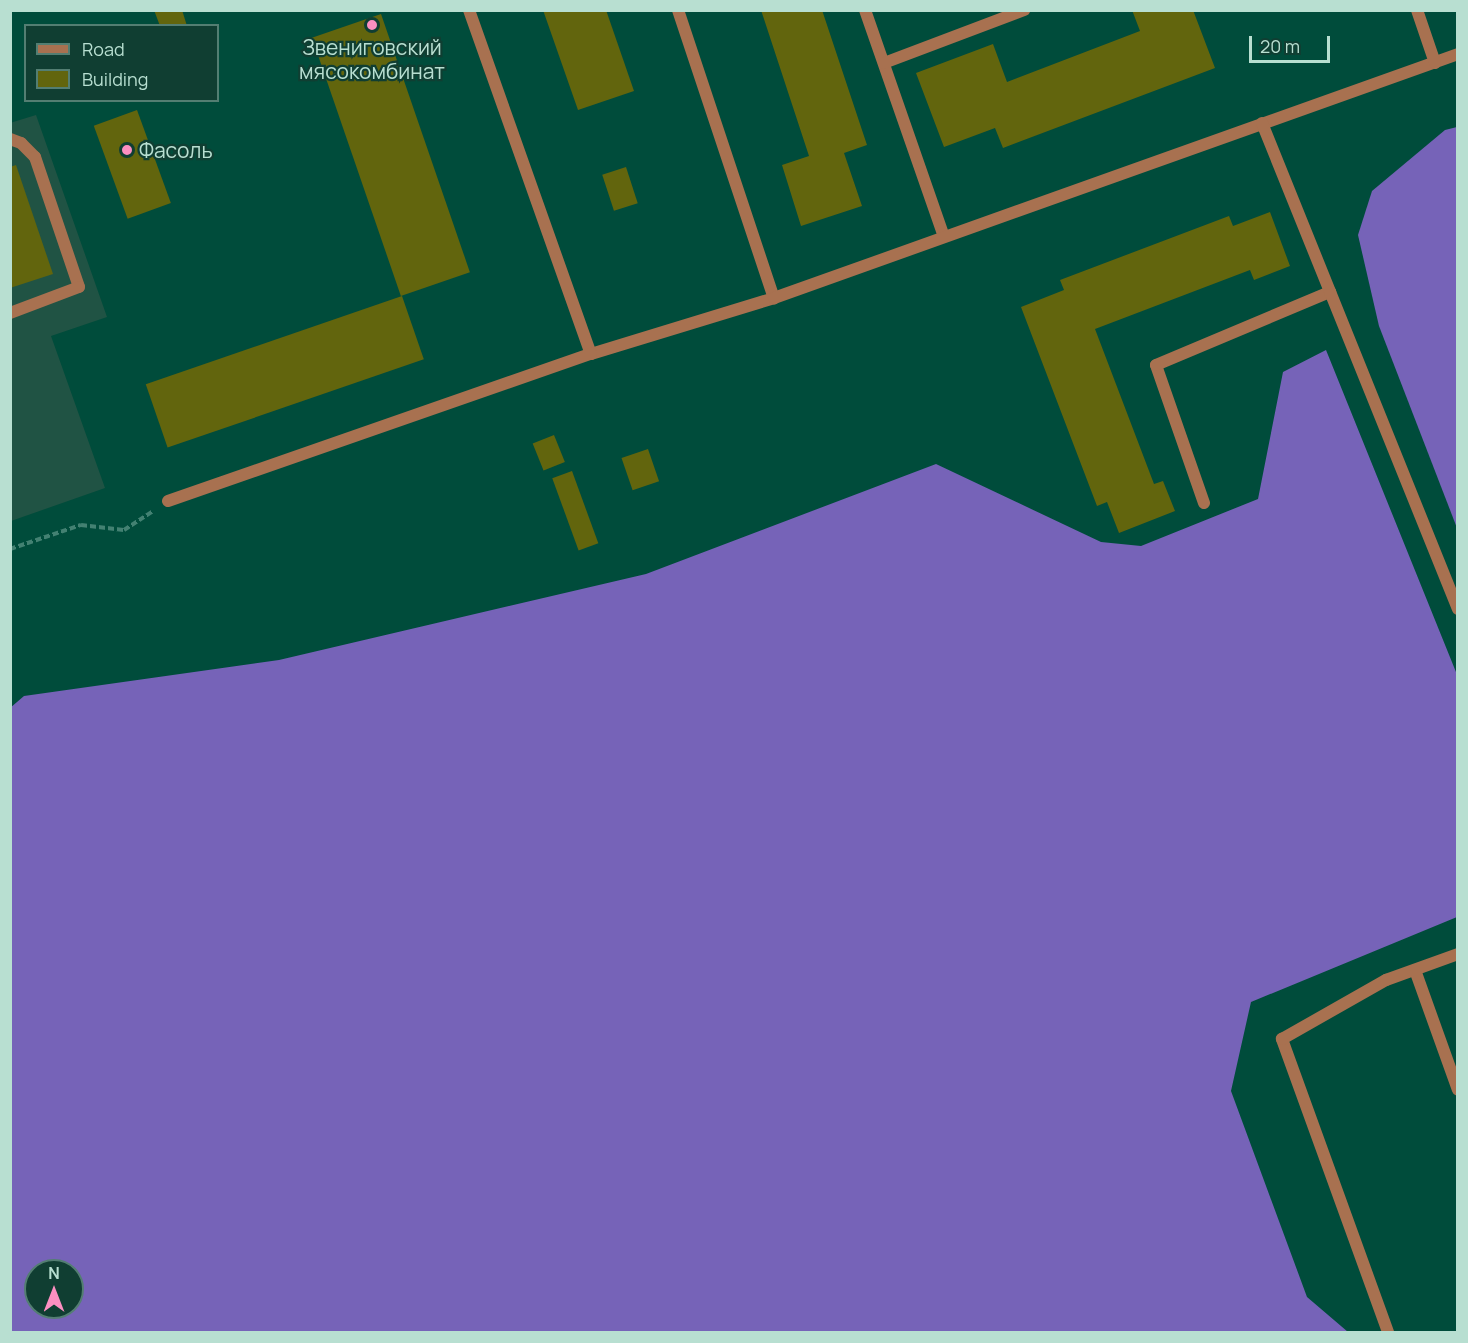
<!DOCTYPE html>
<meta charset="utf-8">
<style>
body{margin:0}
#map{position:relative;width:1468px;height:1343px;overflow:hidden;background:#004c3b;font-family:Manrope,sans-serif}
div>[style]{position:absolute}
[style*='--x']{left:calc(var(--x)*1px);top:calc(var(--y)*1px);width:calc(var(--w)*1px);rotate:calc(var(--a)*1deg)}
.built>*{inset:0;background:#205344}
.forest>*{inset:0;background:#7663b8}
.building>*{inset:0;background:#62650d;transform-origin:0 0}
.path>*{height:4px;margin-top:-2px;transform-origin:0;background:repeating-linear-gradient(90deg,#438172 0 6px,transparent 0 9px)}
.lane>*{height:12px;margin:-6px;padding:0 6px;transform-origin:6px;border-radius:6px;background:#a87150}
.street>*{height:12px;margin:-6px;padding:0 6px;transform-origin:6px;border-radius:6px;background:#a87150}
.dots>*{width:16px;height:16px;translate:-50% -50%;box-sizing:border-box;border:3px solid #103e32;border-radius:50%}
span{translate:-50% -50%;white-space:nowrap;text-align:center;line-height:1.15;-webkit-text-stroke:4.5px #103e32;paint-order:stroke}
.poi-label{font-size:21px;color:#b8dfd1}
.left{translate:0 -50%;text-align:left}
.frame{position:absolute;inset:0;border:12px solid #b8dfd1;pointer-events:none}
.legend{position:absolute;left:24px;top:24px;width:195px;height:78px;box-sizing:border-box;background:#103e32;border:2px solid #537e72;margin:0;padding:8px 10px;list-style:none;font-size:18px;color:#b8dfd1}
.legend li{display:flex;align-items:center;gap:12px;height:30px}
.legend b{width:30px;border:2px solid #537e72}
.north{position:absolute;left:24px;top:1259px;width:60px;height:60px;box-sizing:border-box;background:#103e32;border:2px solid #537e72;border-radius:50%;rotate:0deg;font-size:16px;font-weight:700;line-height:24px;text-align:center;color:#b8dfd1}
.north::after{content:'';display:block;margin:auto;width:21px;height:27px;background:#fc8fc1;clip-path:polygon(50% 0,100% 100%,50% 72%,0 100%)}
.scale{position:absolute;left:1249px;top:36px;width:81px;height:27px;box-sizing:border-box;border:3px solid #b8dfd1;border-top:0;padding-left:8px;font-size:18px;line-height:21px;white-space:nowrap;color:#b8dfd1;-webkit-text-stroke:4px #103e32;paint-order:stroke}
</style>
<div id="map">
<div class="built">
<div style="clip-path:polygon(36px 115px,107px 317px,51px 336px,105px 488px,11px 521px,10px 123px)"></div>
</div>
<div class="forest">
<div style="clip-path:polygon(1457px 127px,1458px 127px,1457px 528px,1379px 326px,1358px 235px,1372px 191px,1445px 130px)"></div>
<div style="clip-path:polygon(evenodd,1326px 350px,1458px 677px,1457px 917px,1251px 1002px,1231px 1091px,1307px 1297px,1348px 1332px,11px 1332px,10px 708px,24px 696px,279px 660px,646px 574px,936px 464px,1101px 542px,1141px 546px,1258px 499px,1283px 372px,1326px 350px,36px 1271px,72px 1271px,72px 1307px,36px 1307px,36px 1271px)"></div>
</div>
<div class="building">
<div style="clip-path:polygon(154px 10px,182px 10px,187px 26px,160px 26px)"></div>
<div style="clip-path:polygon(543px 10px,606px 10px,634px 91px,578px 110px)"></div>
<div style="clip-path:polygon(761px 10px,822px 10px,867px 145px,844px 153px,862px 206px,801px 226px,782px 165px,809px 156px)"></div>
<div style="clip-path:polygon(1132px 10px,1193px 10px,1215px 68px,1003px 148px,995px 128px,944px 147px,916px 73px,993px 44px,1007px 82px,1140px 31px)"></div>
<div style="left:381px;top:14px;width:273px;height:73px;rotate:71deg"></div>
<div style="left:137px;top:110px;width:99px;height:46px;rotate:70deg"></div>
<div style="clip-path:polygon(16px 165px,53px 274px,10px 288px,10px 167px)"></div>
<div style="left:626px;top:167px;width:38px;height:25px;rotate:72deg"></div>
<div style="clip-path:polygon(1270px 212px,1290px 266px,1254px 280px,1250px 270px,1095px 329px,1154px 484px,1163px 481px,1175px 511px,1119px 533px,1107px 502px,1097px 506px,1021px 307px,1064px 290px,1060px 280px,1229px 216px,1233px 226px)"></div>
<div style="left:402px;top:296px;width:67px;height:271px;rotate:71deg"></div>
<div style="left:554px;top:435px;width:29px;height:23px;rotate:68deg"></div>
<div style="left:648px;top:449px;width:34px;height:28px;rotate:71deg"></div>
<div style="left:572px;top:471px;width:77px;height:21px;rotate:70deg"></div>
</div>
<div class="path">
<div style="--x:10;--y:549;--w:75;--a:-18.7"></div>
<div style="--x:81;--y:525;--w:43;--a:6.6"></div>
<div style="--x:124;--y:530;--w:35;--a:-33"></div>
</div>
<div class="lane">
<div style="--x:678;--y:10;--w:304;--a:71.6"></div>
<div style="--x:865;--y:10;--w:240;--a:70.8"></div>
<div style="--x:884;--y:63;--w:150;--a:-20.7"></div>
<div style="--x:10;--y:139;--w:12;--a:20"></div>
<div style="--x:21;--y:143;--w:20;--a:45"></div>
<div style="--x:35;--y:157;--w:137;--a:71.3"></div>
<div style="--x:79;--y:287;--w:74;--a:159.4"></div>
<div style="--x:1204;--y:503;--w:146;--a:-109.2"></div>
<div style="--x:1156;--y:365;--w:189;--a:-22.8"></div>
<div style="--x:1415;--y:970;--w:127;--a:70.3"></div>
<div style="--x:1388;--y:1332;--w:312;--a:-109.9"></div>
<div style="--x:1282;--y:1039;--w:120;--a:-29.6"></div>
<div style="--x:1386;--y:980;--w:77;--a:-19.9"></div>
</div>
<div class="street">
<div style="--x:469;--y:10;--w:365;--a:70.5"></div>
<div style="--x:591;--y:354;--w:191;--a:-17"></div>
<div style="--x:774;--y:298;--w:726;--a:-19.63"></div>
<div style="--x:1417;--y:10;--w:56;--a:71.2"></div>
<div style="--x:1262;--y:123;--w:524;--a:68.04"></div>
<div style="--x:168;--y:501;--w:448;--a:-19.2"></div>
</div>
<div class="dots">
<div style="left:372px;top:25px;background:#fc8fc1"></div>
<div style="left:127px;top:150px;background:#fc8fc1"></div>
</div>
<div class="poi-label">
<span style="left:372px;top:59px">Звениговский<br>мясокомбинат</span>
<span class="left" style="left:139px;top:150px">Фасоль</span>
</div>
<div class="frame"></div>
<ul class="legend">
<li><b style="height:8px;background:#a87150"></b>Road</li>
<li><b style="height:16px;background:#62650d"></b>Building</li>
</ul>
<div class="north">N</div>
<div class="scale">20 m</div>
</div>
